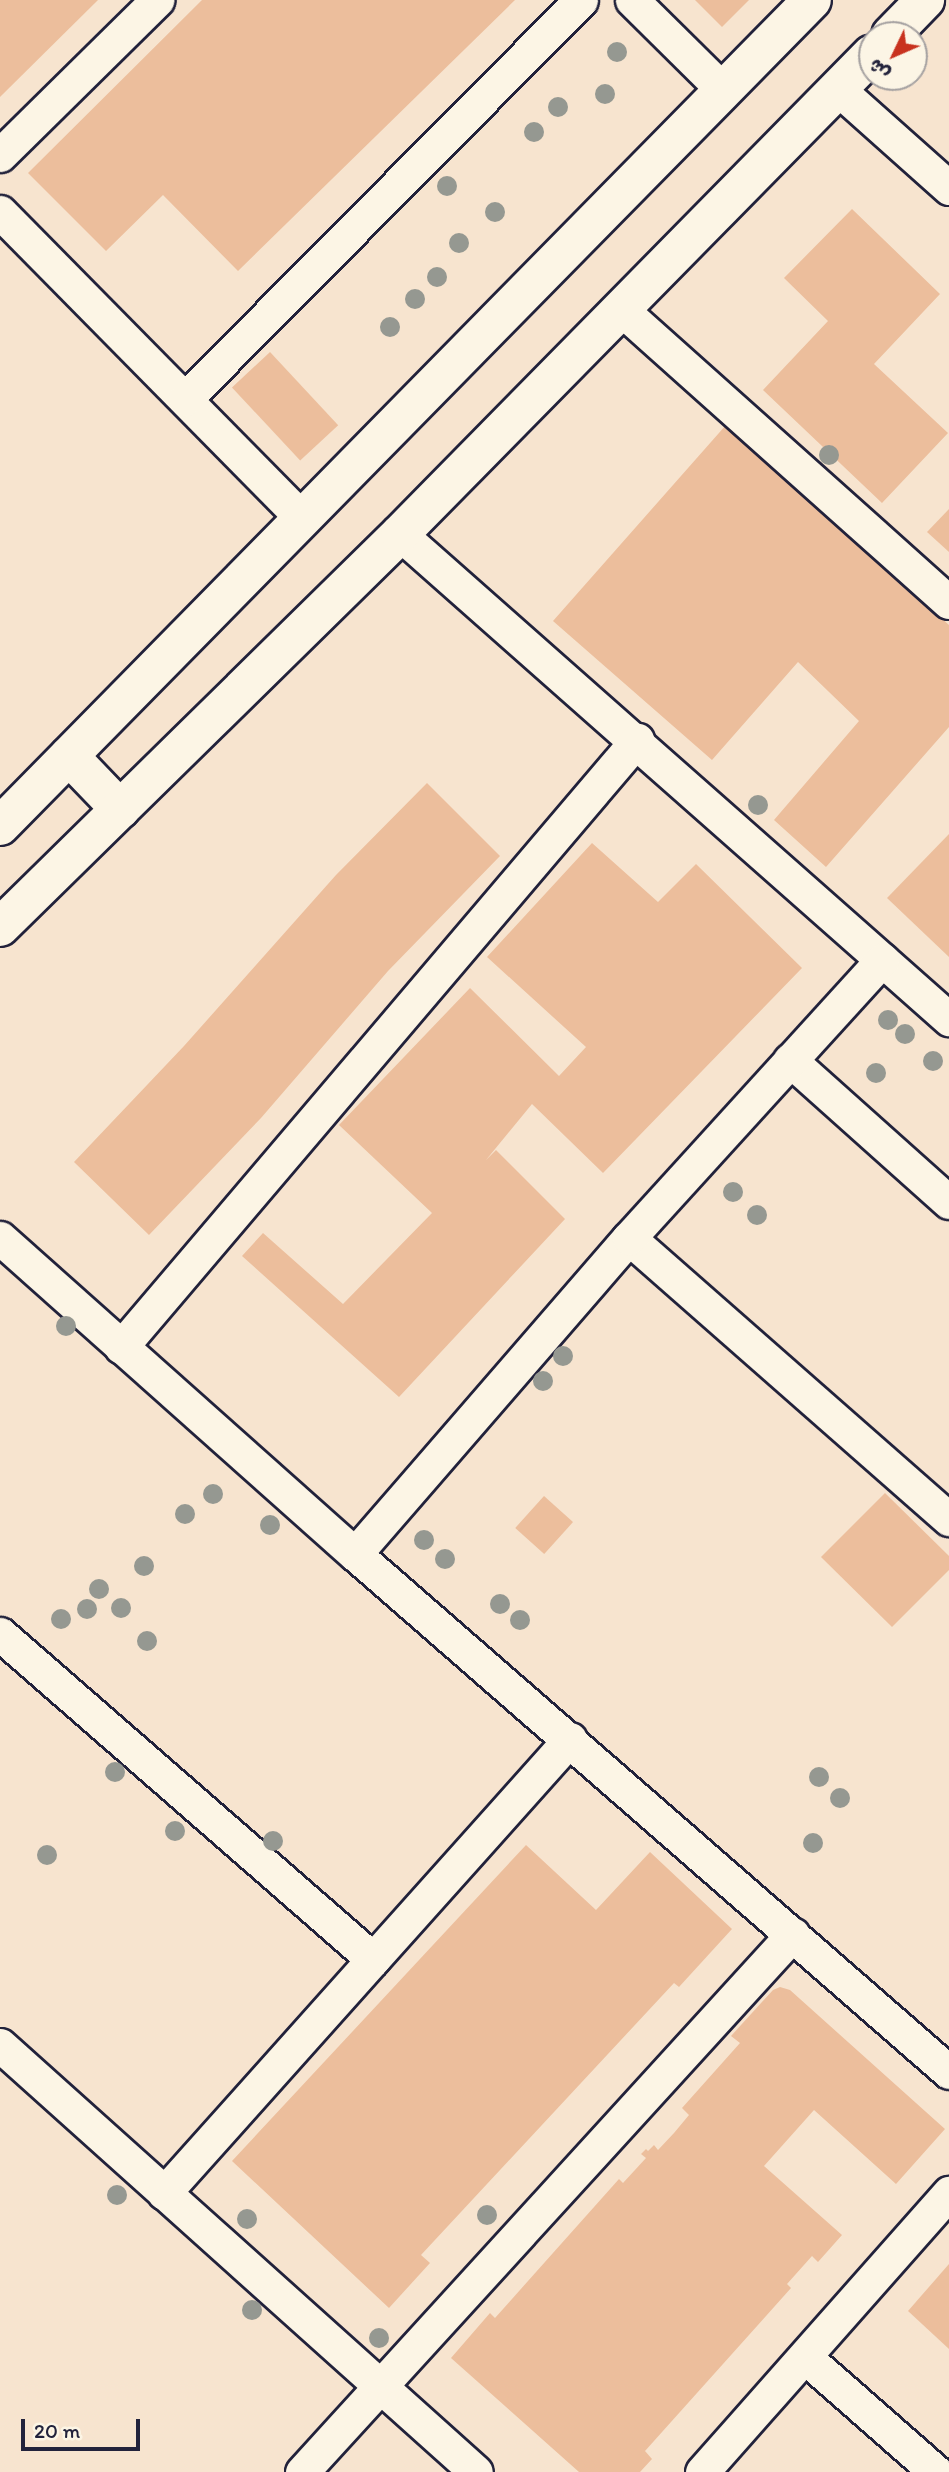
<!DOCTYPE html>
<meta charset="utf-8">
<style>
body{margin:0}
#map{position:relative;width:949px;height:2472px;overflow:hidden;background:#f7e4cf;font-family:Itim,"Playpen Sans Arabic",sans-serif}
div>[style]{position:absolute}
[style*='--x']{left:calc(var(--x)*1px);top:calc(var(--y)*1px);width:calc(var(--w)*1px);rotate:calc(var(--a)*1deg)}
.building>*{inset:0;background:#ecbe9c;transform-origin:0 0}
.roads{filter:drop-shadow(2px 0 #22223b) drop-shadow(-2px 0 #22223b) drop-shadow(0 2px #22223b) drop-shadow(0 -2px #22223b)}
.minor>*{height:33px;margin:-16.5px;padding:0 16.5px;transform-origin:16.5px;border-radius:16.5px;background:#fcf5e5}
.tertiary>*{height:38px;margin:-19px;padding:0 19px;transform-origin:19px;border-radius:19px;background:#fcf5e5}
.trees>*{width:20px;height:20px;margin:-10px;border-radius:50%;background:#959891}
span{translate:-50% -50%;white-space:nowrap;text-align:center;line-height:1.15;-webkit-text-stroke:5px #fcf5e5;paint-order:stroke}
.north{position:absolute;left:858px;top:21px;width:70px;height:70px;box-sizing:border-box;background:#fcf5e5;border:2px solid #a5a1a1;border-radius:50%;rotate:226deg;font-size:19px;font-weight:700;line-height:28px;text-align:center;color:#22223b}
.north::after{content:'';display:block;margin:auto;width:24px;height:32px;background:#c8321e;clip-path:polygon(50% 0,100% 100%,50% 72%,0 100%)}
.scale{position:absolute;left:21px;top:2419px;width:119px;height:32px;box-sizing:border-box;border:4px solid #22223b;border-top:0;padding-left:9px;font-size:21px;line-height:24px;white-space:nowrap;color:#22223b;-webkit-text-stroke:5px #fcf5e5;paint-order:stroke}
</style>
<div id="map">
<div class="building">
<div style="clip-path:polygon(0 0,98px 0,0 97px)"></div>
<div style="clip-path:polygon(202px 0,515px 0,238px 271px,163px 195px,106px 251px,28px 173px)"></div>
<div style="clip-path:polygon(695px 0,749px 0,722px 27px)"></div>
<div style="clip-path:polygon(852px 209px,940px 294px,874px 364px,948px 433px,882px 503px,763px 390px,828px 321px,784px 278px)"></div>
<div style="left:270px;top:352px;width:100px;height:52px;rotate:47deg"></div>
<div style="clip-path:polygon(726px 425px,949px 625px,949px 727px,826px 867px,774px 820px,859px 721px,798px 662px,712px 760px,553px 621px)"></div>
<div style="clip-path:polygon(949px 509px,949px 552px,927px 532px)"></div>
<div style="clip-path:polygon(427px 783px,500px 856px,388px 971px,261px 1118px,149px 1235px,74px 1162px,184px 1046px,336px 875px)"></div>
<div style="clip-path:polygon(949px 834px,949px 957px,887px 898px)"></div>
<div style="clip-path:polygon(592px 843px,658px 902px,696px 864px,802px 968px,603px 1173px,532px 1104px,486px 1160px,496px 1150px,565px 1219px,399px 1397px,242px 1256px,263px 1233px,343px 1304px,432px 1213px,339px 1125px,470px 988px,559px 1076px,586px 1047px,487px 957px)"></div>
<div style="clip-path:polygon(885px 1493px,949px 1556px,949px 1570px,892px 1627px,821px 1557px)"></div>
<div style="left:544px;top:1496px;width:39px;height:43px;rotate:42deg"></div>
<div style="clip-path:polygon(526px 1845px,596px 1910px,650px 1852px,732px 1929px,679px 1987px,674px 1983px,421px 2255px,430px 2263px,389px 2308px,232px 2161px)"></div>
<div style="clip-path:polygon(780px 1987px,790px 1990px,945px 2129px,896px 2184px,814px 2110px,764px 2166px,842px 2235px,818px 2262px,812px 2256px,787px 2284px,791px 2288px,645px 2451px,652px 2459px,640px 2472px,579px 2472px,451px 2358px,490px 2313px,495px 2318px,619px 2179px,623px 2183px,646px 2158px,641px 2154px,646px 2149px,648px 2151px,654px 2145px,658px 2150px,674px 2133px,689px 2115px,682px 2108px,740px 2043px,731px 2036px,773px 1990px)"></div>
<div style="clip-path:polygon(949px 2264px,949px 2349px,908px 2311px)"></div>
</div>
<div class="roads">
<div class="minor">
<div style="--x:632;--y:0;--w:129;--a:44.7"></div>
<div style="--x:838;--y:89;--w:149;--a:41.7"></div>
<div style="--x:0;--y:155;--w:221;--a:-44.6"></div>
<div style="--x:0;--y:212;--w:430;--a:45.4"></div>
<div style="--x:622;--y:310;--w:438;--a:41.8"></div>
<div style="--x:185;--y:399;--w:562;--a:-45.22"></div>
<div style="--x:400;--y:534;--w:733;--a:41.46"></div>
<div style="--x:790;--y:1060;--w:213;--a:41.8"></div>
<div style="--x:0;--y:1238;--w:475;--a:41.7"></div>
<div style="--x:355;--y:1554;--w:788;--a:41.09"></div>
<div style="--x:629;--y:1238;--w:426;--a:41.3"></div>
<div style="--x:121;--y:1347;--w:797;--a:-49.63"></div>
<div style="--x:355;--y:1554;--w:418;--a:-49.1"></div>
<div style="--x:629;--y:1238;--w:376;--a:-47.7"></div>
<div style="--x:0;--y:1634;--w:495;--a:41.1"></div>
<div style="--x:0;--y:2045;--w:639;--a:41.89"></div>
<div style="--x:164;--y:2193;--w:609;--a:-48.19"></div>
<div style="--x:805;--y:2357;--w:174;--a:41.3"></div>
<div style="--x:302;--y:2472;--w:728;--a:-47.62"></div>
<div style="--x:702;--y:2472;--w:373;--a:-48.5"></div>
</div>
<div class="tertiary">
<div style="--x:891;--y:35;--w:49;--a:-45.8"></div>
<div style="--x:69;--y:756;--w:74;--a:46.1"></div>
<div style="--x:0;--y:826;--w:1158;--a:-45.49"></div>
<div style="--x:0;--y:927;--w:561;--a:-44.49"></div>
<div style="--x:400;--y:534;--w:673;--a:-45.48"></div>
</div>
</div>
<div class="trees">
<div style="left:617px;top:52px"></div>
<div style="left:605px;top:94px"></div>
<div style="left:558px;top:107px"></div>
<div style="left:534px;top:132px"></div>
<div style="left:447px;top:186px"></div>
<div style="left:495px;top:212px"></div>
<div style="left:459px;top:243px"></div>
<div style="left:437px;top:277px"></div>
<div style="left:415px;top:299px"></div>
<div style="left:390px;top:327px"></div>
<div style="left:829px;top:455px"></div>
<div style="left:758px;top:805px"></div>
<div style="left:888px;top:1020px"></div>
<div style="left:905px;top:1034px"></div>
<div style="left:933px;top:1061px"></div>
<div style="left:876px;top:1073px"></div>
<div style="left:733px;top:1192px"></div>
<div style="left:757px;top:1215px"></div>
<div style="left:66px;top:1326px"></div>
<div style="left:563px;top:1356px"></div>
<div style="left:543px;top:1381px"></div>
<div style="left:213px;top:1494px"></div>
<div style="left:185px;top:1514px"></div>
<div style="left:270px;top:1525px"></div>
<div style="left:424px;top:1540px"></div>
<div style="left:445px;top:1559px"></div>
<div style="left:144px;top:1566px"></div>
<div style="left:99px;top:1589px"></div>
<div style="left:500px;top:1604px"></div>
<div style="left:121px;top:1608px"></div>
<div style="left:87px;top:1609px"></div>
<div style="left:61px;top:1619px"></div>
<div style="left:520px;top:1620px"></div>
<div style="left:147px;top:1641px"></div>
<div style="left:115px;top:1772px"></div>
<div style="left:819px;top:1777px"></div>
<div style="left:840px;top:1798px"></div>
<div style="left:175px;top:1831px"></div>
<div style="left:273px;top:1841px"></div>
<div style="left:813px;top:1843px"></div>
<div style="left:47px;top:1855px"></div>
<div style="left:117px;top:2195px"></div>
<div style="left:487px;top:2215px"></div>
<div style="left:247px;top:2219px"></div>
<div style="left:252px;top:2310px"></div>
<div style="left:379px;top:2338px"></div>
</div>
<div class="north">ش</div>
<div class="scale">20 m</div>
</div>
